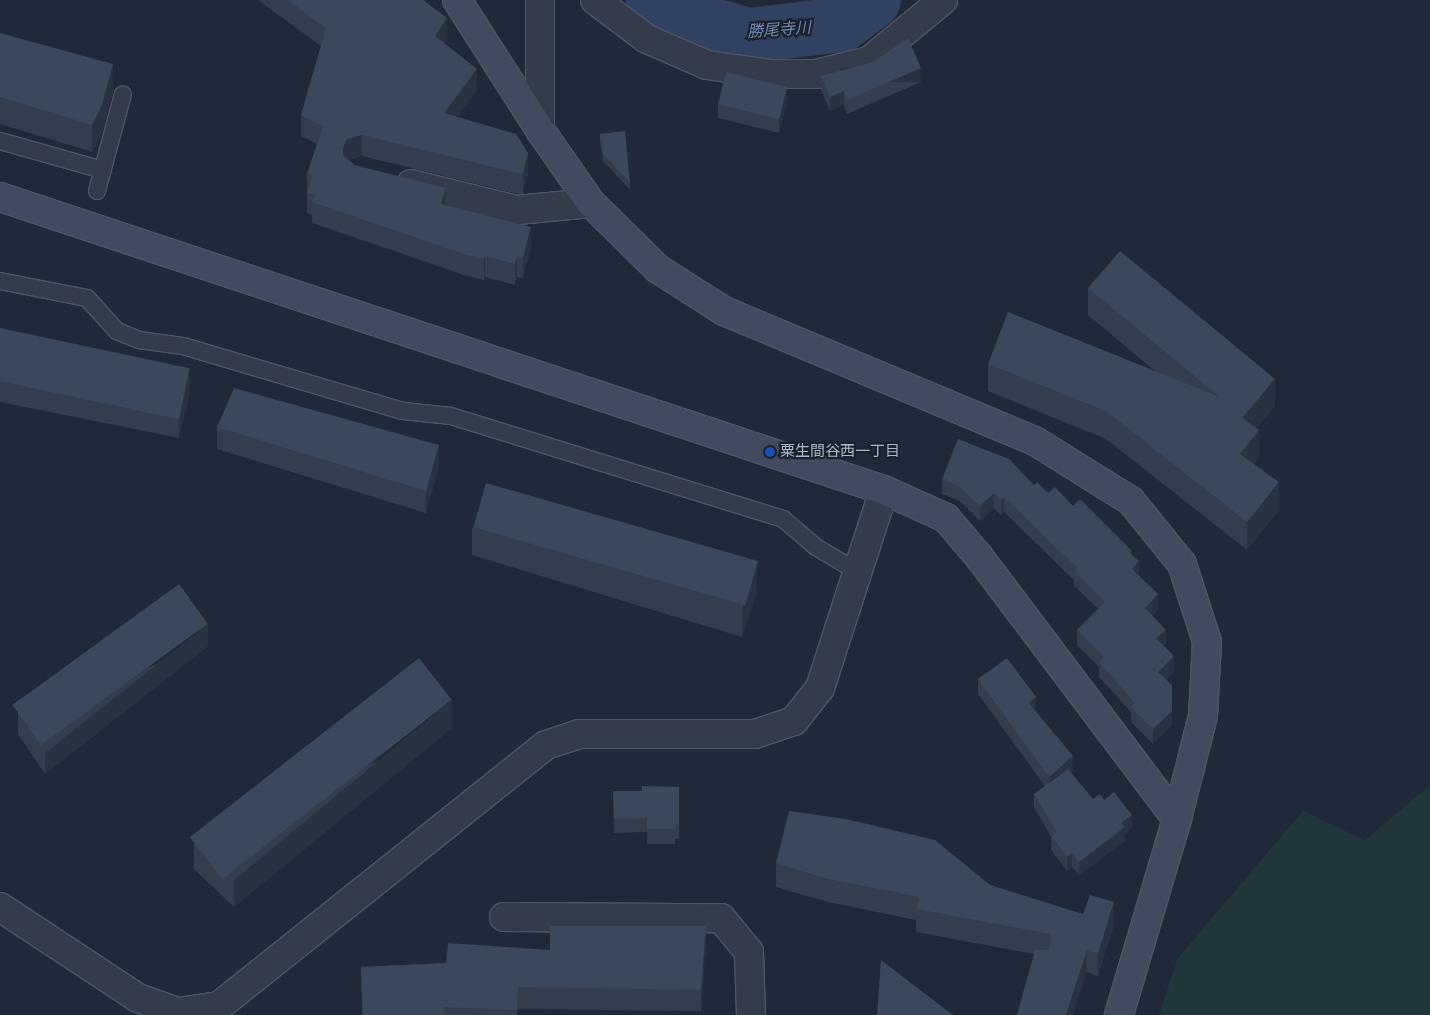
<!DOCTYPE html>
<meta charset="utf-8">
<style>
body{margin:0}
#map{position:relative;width:1430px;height:1015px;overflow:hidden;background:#1f293a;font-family:"DejaVu Sans","Noto Sans JP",sans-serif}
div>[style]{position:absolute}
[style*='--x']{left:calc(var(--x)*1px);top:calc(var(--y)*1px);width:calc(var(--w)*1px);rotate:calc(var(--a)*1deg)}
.green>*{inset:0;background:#21373b}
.river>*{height:55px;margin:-27.5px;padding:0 27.5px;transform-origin:27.5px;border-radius:27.5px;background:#304161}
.roads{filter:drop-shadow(1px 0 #4e5665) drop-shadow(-1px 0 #4e5665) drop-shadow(0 1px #4e5665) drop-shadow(0 -1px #4e5665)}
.lane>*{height:16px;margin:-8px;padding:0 8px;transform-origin:8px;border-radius:8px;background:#333b4b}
.street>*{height:28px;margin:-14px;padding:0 14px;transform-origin:14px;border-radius:14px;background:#333b4b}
.secondary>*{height:28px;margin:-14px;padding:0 14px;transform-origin:14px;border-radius:14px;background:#414a5e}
.wall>*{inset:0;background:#333d4e}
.shaded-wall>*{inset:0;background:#293240;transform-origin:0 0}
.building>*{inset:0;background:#3b475b;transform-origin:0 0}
.dots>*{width:14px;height:14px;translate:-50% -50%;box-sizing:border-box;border:2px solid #19212f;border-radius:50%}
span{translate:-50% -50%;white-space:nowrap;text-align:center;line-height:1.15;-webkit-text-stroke:4.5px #19212f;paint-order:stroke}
.poi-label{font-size:15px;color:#aeb6c7}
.left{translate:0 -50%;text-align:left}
.water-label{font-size:16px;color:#748ab2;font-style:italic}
</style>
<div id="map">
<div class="green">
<div style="clip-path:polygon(1430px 785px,1430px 1015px,1159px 1015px,1177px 959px,1303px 811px,1365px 840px)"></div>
</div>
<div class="river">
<div style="--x:653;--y:0;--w:27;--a:31"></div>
<div style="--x:676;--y:14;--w:75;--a:16.3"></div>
<div style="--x:748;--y:35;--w:94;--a:-6.7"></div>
<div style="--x:841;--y:24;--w:40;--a:-37"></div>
</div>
<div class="roads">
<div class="lane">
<div style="--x:0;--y:141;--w:107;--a:15.7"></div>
<div style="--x:97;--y:191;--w:100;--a:-75"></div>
<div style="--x:0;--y:281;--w:89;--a:11.1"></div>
<div style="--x:87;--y:298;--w:45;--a:47.7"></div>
<div style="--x:117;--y:331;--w:24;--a:22"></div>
<div style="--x:139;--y:340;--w:44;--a:7.8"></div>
<div style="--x:183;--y:346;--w:229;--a:16.5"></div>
<div style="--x:403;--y:411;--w:48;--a:5.9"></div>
<div style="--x:451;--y:416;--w:348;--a:17.2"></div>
<div style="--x:783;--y:519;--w:43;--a:40.3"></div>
<div style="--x:816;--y:547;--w:49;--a:30.8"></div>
</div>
<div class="street">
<div style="--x:540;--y:0;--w:130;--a:90"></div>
<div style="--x:595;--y:0;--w:65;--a:36.9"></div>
<div style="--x:647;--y:39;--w:65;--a:23.4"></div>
<div style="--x:707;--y:65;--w:65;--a:8"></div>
<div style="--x:771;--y:74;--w:45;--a:0"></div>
<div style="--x:816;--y:74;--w:55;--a:-13.8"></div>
<div style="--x:869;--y:61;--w:96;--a:-39.5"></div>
<div style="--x:411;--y:184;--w:109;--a:13.8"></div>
<div style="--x:517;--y:210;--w:74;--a:-5.4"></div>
<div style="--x:0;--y:907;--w:165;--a:33.4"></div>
<div style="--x:138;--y:998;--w:42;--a:19.3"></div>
<div style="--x:178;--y:1012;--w:41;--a:-8.3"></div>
<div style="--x:219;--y:1006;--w:418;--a:-38.6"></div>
<div style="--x:546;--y:745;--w:35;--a:-18"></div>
<div style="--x:579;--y:734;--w:176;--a:0"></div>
<div style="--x:755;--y:734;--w:41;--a:-18.4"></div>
<div style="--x:794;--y:721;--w:42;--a:-51.8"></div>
<div style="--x:820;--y:688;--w:208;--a:-72.1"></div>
<div style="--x:504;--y:917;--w:217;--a:0.3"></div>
<div style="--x:721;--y:918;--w:44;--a:50.5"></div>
<div style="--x:749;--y:952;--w:63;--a:88.2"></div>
</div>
<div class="secondary">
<div style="--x:457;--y:0;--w:154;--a:57.4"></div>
<div style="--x:540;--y:130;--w:89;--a:55.1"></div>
<div style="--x:591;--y:203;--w:94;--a:44.6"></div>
<div style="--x:658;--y:269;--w:78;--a:32.5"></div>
<div style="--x:724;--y:311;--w:337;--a:22.7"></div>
<div style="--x:1035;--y:441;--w:113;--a:32"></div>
<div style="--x:1131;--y:501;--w:81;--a:51"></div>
<div style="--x:1182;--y:564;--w:82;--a:72.2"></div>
<div style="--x:1207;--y:642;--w:74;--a:93.1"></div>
<div style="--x:1203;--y:716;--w:106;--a:104.2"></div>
<div style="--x:1177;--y:819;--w:204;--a:106.5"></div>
<div style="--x:0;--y:197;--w:931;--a:18.34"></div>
<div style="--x:884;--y:490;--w:68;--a:24.3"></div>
<div style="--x:946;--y:518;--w:52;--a:49.6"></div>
<div style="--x:980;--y:558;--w:327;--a:53"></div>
</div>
</div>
<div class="wall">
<div style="clip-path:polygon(258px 0,423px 0,447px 39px,444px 44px,477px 90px,457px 117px,528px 174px,523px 194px,518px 194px,362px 156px,348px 160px,354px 165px,446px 206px,531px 248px,523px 278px,517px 277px,515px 285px,485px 277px,484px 280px,467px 276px,312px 223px,312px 215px,307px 213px,307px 174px,317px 144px,301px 136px,301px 115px,321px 46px)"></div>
<div style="clip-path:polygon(0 33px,113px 91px,102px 133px,92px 152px,0 124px)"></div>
<div style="clip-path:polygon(821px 76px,921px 82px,847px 114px,844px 105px,830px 111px,821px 90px)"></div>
<div style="clip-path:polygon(787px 102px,779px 133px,718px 118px,718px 104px)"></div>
<div style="clip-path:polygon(600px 134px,630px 183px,630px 190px,603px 161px,600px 141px)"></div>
<div style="clip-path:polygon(1088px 288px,1275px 406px,1256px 428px,1259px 457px,1254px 464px,1279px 510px,1247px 550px,1106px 439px,988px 391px,988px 364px,1155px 371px,1088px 315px)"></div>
<div style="clip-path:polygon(0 328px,190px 391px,179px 438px,0 402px)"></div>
<div style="clip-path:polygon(217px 427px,439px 466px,426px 513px,217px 449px)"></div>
<div style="clip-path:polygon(942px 479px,1034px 485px,1048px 493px,1073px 506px,1132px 555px,1139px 576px,1158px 609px,1152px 616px,1166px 644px,1164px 646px,1174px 671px,1166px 679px,1172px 725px,1153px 744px,1131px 722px,1131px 712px,1099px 677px,1099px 667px,1077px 645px,1077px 630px,1098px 609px,1074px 586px,1074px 580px,1004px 512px,1001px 515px,994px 508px,980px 521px,960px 501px,942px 494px)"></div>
<div style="clip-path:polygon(472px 527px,757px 591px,742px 637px,472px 555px)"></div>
<div style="clip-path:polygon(208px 646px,45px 774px,18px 734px,18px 713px)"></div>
<div style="clip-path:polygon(978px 679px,1036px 712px,1073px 771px,1071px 773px,1093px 799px,1104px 800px,1132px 828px,1125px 834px,1125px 841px,1079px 875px,1072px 867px,1067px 871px,1051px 850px,1051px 837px,1034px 807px,1034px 794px,1045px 786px,978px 694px)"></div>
<div style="clip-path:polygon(452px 728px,234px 907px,194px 869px,194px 842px)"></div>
<div style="clip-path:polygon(679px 787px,679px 839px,675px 839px,675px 844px,647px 844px,647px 832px,614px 833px,613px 791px,642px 791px)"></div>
<div style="clip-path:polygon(776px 863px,990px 885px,1114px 925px,1098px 976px,1034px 954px,916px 932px,916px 920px,828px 902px,776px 887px)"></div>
<div style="clip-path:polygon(706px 947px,701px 1011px,518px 1009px,517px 1015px,362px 1015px,361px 967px,446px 963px,550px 950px)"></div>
</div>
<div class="shaded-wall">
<div style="clip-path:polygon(447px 18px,447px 39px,435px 57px,435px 36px)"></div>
<div style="clip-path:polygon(113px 64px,113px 91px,102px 133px,92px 152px,92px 125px)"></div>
<div style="left:921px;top:68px;width:14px;height:81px;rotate:90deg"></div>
<div style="clip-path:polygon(477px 69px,477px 90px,444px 134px,444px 113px)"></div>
<div style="clip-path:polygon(787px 87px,787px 102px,779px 133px,779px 119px)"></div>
<div style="clip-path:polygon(844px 91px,844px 105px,830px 111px,830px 97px)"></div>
<div style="clip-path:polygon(362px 135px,362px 156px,347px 160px,343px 168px,343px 147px,347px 139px)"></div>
<div style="clip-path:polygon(528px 153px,528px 174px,523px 194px,523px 173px)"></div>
<div style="clip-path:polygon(446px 188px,446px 209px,441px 204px)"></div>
<div style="clip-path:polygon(531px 227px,531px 248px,523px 278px,523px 257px)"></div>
<div style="clip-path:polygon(485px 256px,485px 277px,484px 280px,484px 259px)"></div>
<div style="clip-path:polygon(517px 256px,517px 277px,515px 285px,515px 264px)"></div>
<div style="clip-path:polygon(190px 369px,190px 391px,179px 438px,179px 416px)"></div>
<div style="clip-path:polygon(1275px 379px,1275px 406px,1242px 445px,1242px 418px)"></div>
<div style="clip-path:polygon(1259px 430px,1259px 457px,1240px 481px,1240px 454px)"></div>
<div style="clip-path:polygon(439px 445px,439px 466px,426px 513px,426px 491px)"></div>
<div style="clip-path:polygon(1279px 482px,1279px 510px,1247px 550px,1247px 522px)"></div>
<div style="clip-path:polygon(994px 493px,994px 508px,980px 521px,980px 506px)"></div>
<div style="clip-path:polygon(1004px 497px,1004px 512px,1001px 515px,1001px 500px)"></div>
<div style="clip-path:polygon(1139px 561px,1139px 576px,1132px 569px)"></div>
<div style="clip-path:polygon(757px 563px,757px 591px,742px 637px,742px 609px)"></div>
<div style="clip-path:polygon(1158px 594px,1158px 609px,1145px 623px,1145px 608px)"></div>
<div style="clip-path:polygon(208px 624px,208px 646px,45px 774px,45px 753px)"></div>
<div style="clip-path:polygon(1166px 630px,1166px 644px,1156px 653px,1156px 638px)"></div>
<div style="clip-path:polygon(1174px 656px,1174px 671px,1158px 686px,1158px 672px)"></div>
<div style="clip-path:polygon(1036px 697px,1036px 712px,1029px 703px)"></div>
<div style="clip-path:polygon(452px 700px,452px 728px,234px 907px,234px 880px)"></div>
<div style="clip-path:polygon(1172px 711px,1172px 725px,1153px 744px,1153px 729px)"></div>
<div style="clip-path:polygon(1073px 756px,1073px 771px,1049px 792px,1049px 777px)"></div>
<div style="clip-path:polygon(1132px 815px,1132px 828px,1125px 834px,1125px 841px,1079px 875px,1079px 862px,1121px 823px)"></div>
<div style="clip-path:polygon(1072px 853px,1072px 867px,1067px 871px,1067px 857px)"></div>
<div style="clip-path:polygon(1114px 902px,1114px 925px,1098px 976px,1098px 953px)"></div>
<div style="clip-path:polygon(706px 926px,706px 947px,701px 1011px,701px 990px)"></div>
<div style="clip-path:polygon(1087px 950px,1087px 973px,1073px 1015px,1066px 1015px)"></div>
</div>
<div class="building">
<div style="clip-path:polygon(287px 0,423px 0,447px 18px,435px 36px,477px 69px,444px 113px,516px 134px,528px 153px,523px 173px,518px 173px,362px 135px,347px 139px,343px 147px,343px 155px,354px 165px,446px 188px,441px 204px,531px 227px,523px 257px,517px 256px,515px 264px,485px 256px,484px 259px,467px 255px,312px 202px,315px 195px,307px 192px,313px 176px,307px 174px,323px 127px,301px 115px,326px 28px)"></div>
<div style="clip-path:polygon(0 33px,113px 64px,102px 105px,92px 125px,0 97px)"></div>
<div style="clip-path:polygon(908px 38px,921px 68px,847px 100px,844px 91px,830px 97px,821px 76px,873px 62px)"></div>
<div style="left:726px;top:72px;width:63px;height:33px;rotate:14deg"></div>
<div style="clip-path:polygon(625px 131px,630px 183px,603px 153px,600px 134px)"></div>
<div style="clip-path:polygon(1120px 251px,1275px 379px,1242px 418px,1259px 430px,1240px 454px,1279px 482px,1247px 522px,1106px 411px,988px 364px,1008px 312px,1220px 397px,1088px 288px)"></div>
<div style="left:0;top:328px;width:194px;height:52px;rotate:12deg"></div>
<div style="clip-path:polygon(234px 388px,439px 445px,426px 491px,217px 427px)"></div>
<div style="clip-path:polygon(958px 439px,1009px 459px,1034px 485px,1037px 482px,1048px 493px,1055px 487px,1073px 506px,1080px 499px,1132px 551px,1130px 553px,1139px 561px,1132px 569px,1158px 594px,1145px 608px,1166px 630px,1156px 638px,1174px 656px,1158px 672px,1172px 685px,1172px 711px,1153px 729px,1131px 707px,1135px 703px,1099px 662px,1104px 657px,1077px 630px,1105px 602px,1074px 571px,1077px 568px,1004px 497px,1001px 500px,994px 493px,980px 506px,960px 487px,942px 479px)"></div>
<div style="left:486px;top:483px;width:283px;height:46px;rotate:16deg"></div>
<div style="left:179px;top:584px;width:49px;height:206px;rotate:54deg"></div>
<div style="left:419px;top:658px;width:53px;height:291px;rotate:52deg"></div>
<div style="clip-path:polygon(1007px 658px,1036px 697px,1029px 703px,1073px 756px,1049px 777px,978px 679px)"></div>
<div style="clip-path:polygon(1068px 769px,1093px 799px,1100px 794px,1104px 800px,1114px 792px,1132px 815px,1121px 823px,1125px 827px,1079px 862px,1072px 853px,1067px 857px,1051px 836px,1057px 832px,1034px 794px)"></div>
<div style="clip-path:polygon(642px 786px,679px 787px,679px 824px,675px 824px,675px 829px,647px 829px,647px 818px,614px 819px,613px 791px,642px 791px)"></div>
<div style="clip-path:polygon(789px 811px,846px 819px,935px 840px,990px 885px,1083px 914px,1090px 895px,1114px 902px,1098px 953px,1087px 950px,1066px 1015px,1017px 1015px,1035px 950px,1049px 950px,1051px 934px,916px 909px,920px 897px,828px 879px,776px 863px)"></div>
<div style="clip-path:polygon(550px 926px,706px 926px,701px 990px,518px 987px,517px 1010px,443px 1007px,444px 1015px,363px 1015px,361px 967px,446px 963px,448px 943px,550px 950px)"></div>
<div style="clip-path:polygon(881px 960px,953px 1015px,877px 1015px)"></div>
</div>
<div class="dots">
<div style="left:770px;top:452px;background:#1a4fb4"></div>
</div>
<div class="poi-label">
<span class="left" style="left:780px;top:452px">粟生間谷西一丁目</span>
</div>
<div class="water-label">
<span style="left:779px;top:30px;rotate:-4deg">勝尾寺川</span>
</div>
</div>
